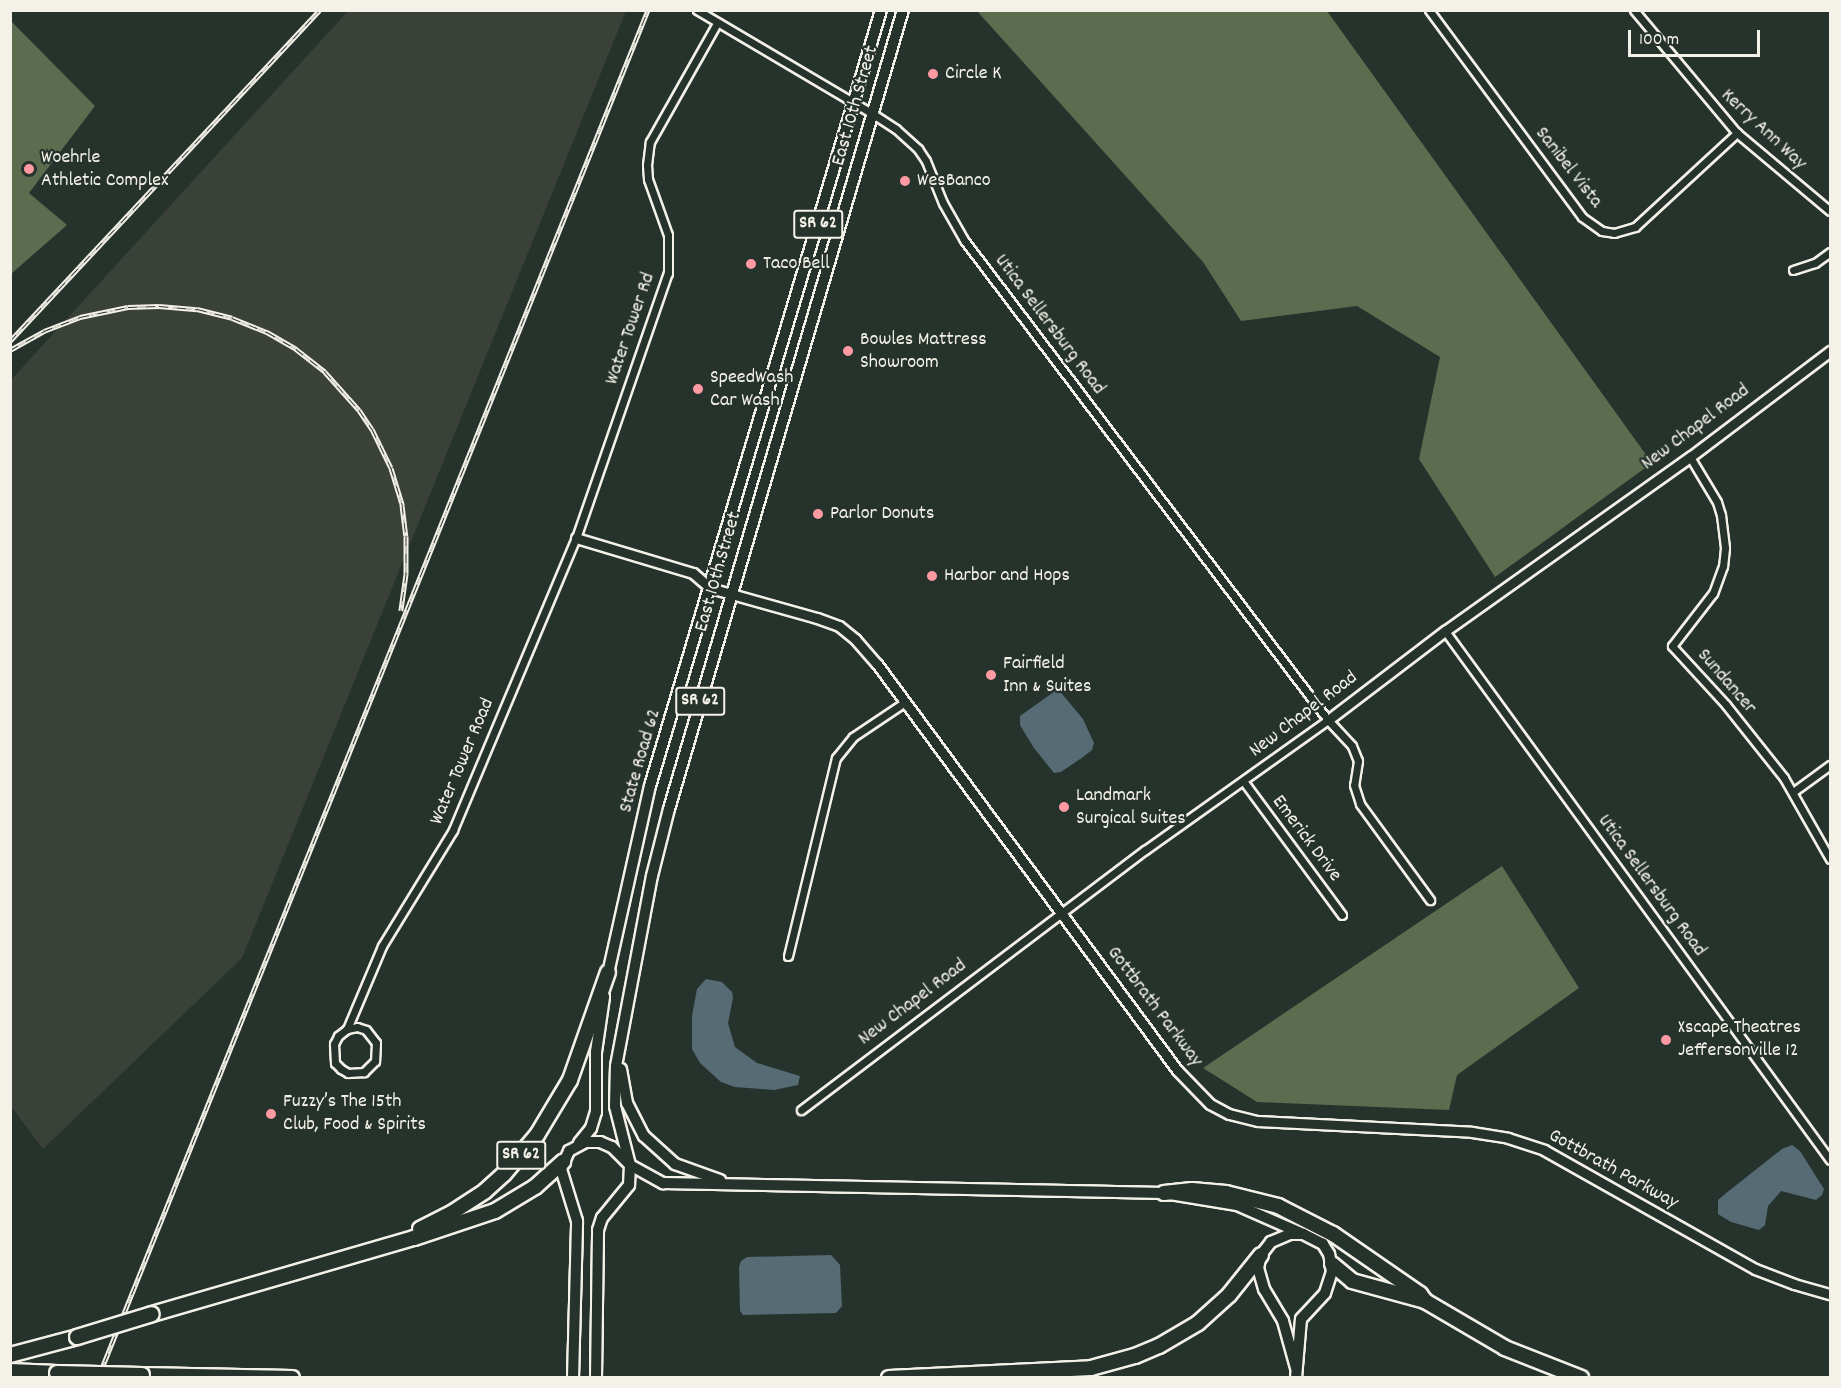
<!DOCTYPE html>
<meta charset="utf-8">
<style>
body{margin:0}
#map{position:relative;width:1841px;height:1388px;overflow:hidden;background:#26332d;font-family:Dekko,sans-serif}
div>[style]{position:absolute}
[style*='--x']{left:calc(var(--x)*1px);top:calc(var(--y)*1px);width:calc(var(--w)*1px);rotate:calc(var(--a)*1deg)}
.built>*{inset:0;background:#3a4138}
.green>*{inset:0;background:#5b6c4f}
.water>*{inset:0;background:#566b74}
.roads{filter:drop-shadow(2px 0 #f4f1e8) drop-shadow(-2px 0 #f4f1e8) drop-shadow(0 2px #f4f1e8) drop-shadow(0 -2px #f4f1e8)}
.minor>*{height:7px;margin:-3.5px;padding:0 3.5px;transform-origin:3.5px;border-radius:3.5px;background:#26332d}
.tertiary>*{height:9px;margin:-4.5px;padding:0 4.5px;transform-origin:4.5px;border-radius:4.5px;background:#26332d}
.secondary>*{height:10px;margin:-5px;padding:0 5px;transform-origin:5px;border-radius:5px;background:#26332d}
.primary>*{height:10px;margin:-5px;padding:0 5px;transform-origin:5px;border-radius:5px;background:#26332d}
.motorway>*{height:14px;margin:-7px;padding:0 7px;transform-origin:7px;border-radius:7px;background:#26332d}
.rail>*{height:5px;margin-top:-2.5px;transform-origin:0;background:repeating-linear-gradient(90deg,#26332d 0 9px,#f4f1e8 0 18px);box-sizing:border-box;border-block:2px solid #f4f1e8}
.bridges{filter:drop-shadow(2px 0 #f4f1e8) drop-shadow(-2px 0 #f4f1e8) drop-shadow(0 2px #f4f1e8) drop-shadow(0 -2px #f4f1e8)}
.motorway-bridge>*{height:14px;margin:-7px;padding:0 7px;transform-origin:7px;border-radius:7px;background:#26332d}
.dots>*{width:16px;height:16px;translate:-50% -50%;box-sizing:border-box;border:3px solid #26332d;border-radius:50%}
span{translate:-50% -50%;white-space:nowrap;text-align:center;line-height:1.15;-webkit-text-stroke:4.5px #26332d;paint-order:stroke}
.shield-label span{padding:2px 4px;background:#26332d;border:2px solid;border-radius:4px;-webkit-text-stroke-width:0}
.shield-label{font-size:18px;color:#f4f1e8;font-weight:700}
.poi-label{font-size:20px;color:#f4f1e8}
.left{translate:0 -50%;text-align:left}
.street-label{font-size:20px;color:#f4f1e8}
.frame{position:absolute;inset:0;border:12px solid #f4f1e8;pointer-events:none}
.scale{position:absolute;left:1628px;top:30px;width:132px;height:27px;box-sizing:border-box;border:3px solid #f4f1e8;border-top:0;padding-left:8px;font-size:18px;line-height:21px;white-space:nowrap;color:#f4f1e8;-webkit-text-stroke:4px #26332d;paint-order:stroke}
</style>
<div id="map">
<div class="built">
<div style="clip-path:polygon(348px 11px,626px 11px,242px 958px,43px 1149px,10px 1105px,11px 380px)"></div>
</div>
<div class="green">
<div style="clip-path:polygon(977px 11px,1327px 11px,1652px 463px,1495px 577px,1419px 459px,1440px 357px,1357px 306px,1241px 321px,1203px 262px)"></div>
<div style="clip-path:polygon(11px 21px,95px 106px,29px 193px,67px 225px,11px 274px)"></div>
<div style="clip-path:polygon(1502px 866px,1579px 988px,1457px 1075px,1449px 1110px,1257px 1102px,1203px 1068px)"></div>
</div>
<div class="water">
<div style="clip-path:polygon(1058px 689px,1083px 719px,1094px 743px,1092px 750px,1083px 757px,1061px 772px,1054px 773px,1034px 748px,1020px 725px,1020px 716px)"></div>
<div style="clip-path:polygon(706px 979px,722px 982px,732px 992px,733px 998px,728px 1023px,735px 1047px,757px 1063px,800px 1076px,798px 1085px,774px 1090px,735px 1087px,721px 1082px,700px 1063px,692px 1049px,692px 1016px,697px 989px)"></div>
<div style="clip-path:polygon(1792px 1145px,1800px 1151px,1824px 1189px,1822px 1195px,1816px 1200px,1781px 1191px,1768px 1206px,1765px 1225px,1759px 1230px,1731px 1222px,1718px 1214px,1718px 1200px,1725px 1194px,1782px 1149px)"></div>
<div style="clip-path:polygon(831px 1255px,840px 1265px,842px 1306px,836px 1313px,743px 1315px,740px 1311px,739px 1267px,741px 1261px,747px 1257px)"></div>
</div>
<div class="roads">
<div class="minor">
<div style="--x:697;--y:10;--w:204;--a:30.6"></div>
<div style="--x:873;--y:114;--w:27;--a:33"></div>
<div style="--x:896;--y:129;--w:30;--a:42"></div>
<div style="--x:918;--y:149;--w:14;--a:56"></div>
<div style="--x:926;--y:161;--w:45;--a:68"></div>
<div style="--x:943;--y:203;--w:43;--a:60.4"></div>
<div style="--x:964;--y:240;--w:602;--a:52.83"></div>
<div style="--x:1328;--y:720;--w:35;--a:47"></div>
<div style="--x:1352;--y:746;--w:16;--a:68"></div>
<div style="--x:1358;--y:761;--w:24;--a:99"></div>
<div style="--x:1354;--y:785;--w:20;--a:72"></div>
<div style="--x:1360;--y:804;--w:119;--a:53.9"></div>
<div style="--x:1429;--y:10;--w:257;--a:53.5"></div>
<div style="--x:1582;--y:217;--w:24;--a:35"></div>
<div style="--x:1602;--y:231;--w:12;--a:9"></div>
<div style="--x:1614;--y:233;--w:22;--a:-16"></div>
<div style="--x:1635;--y:227;--w:139;--a:-42.7"></div>
<div style="--x:1634;--y:10;--w:160;--a:50.1"></div>
<div style="--x:1737;--y:133;--w:121;--a:40"></div>
<div style="--x:1793;--y:270;--w:23;--a:-18"></div>
<div style="--x:1815;--y:263;--w:19;--a:-36"></div>
<div style="--x:1690;--y:457;--w:52;--a:59"></div>
<div style="--x:1717;--y:502;--w:14;--a:73"></div>
<div style="--x:1721;--y:515;--w:33;--a:83"></div>
<div style="--x:1725;--y:548;--w:18;--a:96"></div>
<div style="--x:1723;--y:566;--w:29;--a:110"></div>
<div style="--x:1713;--y:593;--w:67;--a:127.7"></div>
<div style="--x:1672;--y:646;--w:80;--a:47.5"></div>
<div style="--x:1726;--y:705;--w:93;--a:51.5"></div>
<div style="--x:1784;--y:778;--w:93;--a:60.4"></div>
<div style="--x:1445;--y:631;--w:654;--a:53.95"></div>
<div style="--x:1244;--y:782;--w:165;--a:53.6"></div>
<div style="--x:1793;--y:792;--w:46;--a:-36.1"></div>
<div style="--x:788;--y:956;--w:204;--a:-76.4"></div>
<div style="--x:836;--y:758;--w:27;--a:-51"></div>
<div style="--x:853;--y:737;--w:63;--a:-33.9"></div>
<div style="--x:347;--y:1029;--w:10;--a:-11"></div>
<div style="--x:357;--y:1027;--w:9;--a:18"></div>
<div style="--x:366;--y:1030;--w:16;--a:52"></div>
<div style="--x:376;--y:1043;--w:18;--a:93"></div>
<div style="--x:375;--y:1061;--w:16;--a:135"></div>
<div style="--x:364;--y:1072;--w:16;--a:176"></div>
<div style="--x:348;--y:1073;--w:8;--a:-150"></div>
<div style="--x:341;--y:1069;--w:8;--a:-135"></div>
<div style="--x:335;--y:1063;--w:19;--a:-93"></div>
<div style="--x:334;--y:1044;--w:9;--a:-63"></div>
<div style="--x:338;--y:1036;--w:11;--a:-38"></div>
<div style="--x:347;--y:1029;--w:90;--a:-67.1"></div>
<div style="--x:382;--y:946;--w:136;--a:-58.5"></div>
<div style="--x:453;--y:830;--w:317;--a:-67.2"></div>
<div style="--x:576;--y:538;--w:281;--a:-70.9"></div>
<div style="--x:668;--y:273;--w:38;--a:-90"></div>
<div style="--x:668;--y:235;--w:59;--a:-109.7"></div>
<div style="--x:648;--y:179;--w:14;--a:-94"></div>
<div style="--x:647;--y:165;--w:23;--a:-83"></div>
<div style="--x:650;--y:142;--w:137;--a:-60.6"></div>
<div style="--x:801;--y:1110;--w:431;--a:-37.1"></div>
<div style="--x:1145;--y:850;--w:224;--a:-35.4"></div>
</div>
<div class="tertiary">
<div style="--x:576;--y:538;--w:122;--a:16.7"></div>
<div style="--x:693;--y:573;--w:23;--a:41"></div>
<div style="--x:710;--y:588;--w:111;--a:15.7"></div>
<div style="--x:817;--y:618;--w:23;--a:20"></div>
<div style="--x:839;--y:626;--w:21;--a:39"></div>
<div style="--x:855;--y:639;--w:33;--a:49"></div>
<div style="--x:877;--y:664;--w:505;--a:53.54"></div>
<div style="--x:1177;--y:1070;--w:47;--a:45.9"></div>
<div style="--x:1210;--y:1104;--w:21;--a:28"></div>
<div style="--x:1229;--y:1114;--w:30;--a:14"></div>
<div style="--x:1258;--y:1121;--w:214;--a:2.9"></div>
<div style="--x:1472;--y:1132;--w:36;--a:9"></div>
<div style="--x:1508;--y:1138;--w:38;--a:18"></div>
<div style="--x:1544;--y:1150;--w:242;--a:29.4"></div>
<div style="--x:1755;--y:1269;--w:42;--a:21"></div>
<div style="--x:1794;--y:1284;--w:37;--a:16"></div>
<div style="--x:1328;--y:720;--w:147;--a:-37.3"></div>
<div style="--x:1445;--y:631;--w:301;--a:-35.4"></div>
<div style="--x:1690;--y:457;--w:176;--a:-37.1"></div>
</div>
<div class="secondary">
<div style="--x:1296;--y:1378;--w:59;--a:-85.2"></div>
<div style="--x:1301;--y:1319;--w:35;--a:-47"></div>
<div style="--x:1325;--y:1293;--w:22;--a:-72"></div>
<div style="--x:1332;--y:1272;--w:18;--a:-99"></div>
<div style="--x:1329;--y:1254;--w:12;--a:-121"></div>
<div style="--x:1323;--y:1244;--w:22;--a:-153"></div>
<div style="--x:1303;--y:1234;--w:13;--a:180"></div>
<div style="--x:1290;--y:1234;--w:21;--a:157"></div>
<div style="--x:1271;--y:1242;--w:16;--a:128"></div>
<div style="--x:1261;--y:1255;--w:13;--a:103"></div>
<div style="--x:1258;--y:1268;--w:22;--a:74"></div>
<div style="--x:1264;--y:1289;--w:37;--a:59"></div>
<div style="--x:1283;--y:1321;--w:49;--a:74.5"></div>
</div>
<div class="primary">
<div style="--x:607;--y:978;--w:197;--a:-77.4"></div>
<div style="--x:650;--y:786;--w:810;--a:-73.42"></div>
<div style="--x:621;--y:1069;--w:35;--a:80"></div>
<div style="--x:627;--y:1103;--w:37;--a:63"></div>
<div style="--x:644;--y:1136;--w:42;--a:42.1"></div>
<div style="--x:675;--y:1164;--w:48;--a:19.6"></div>
<div style="--x:579;--y:1143;--w:19;--a:-51"></div>
<div style="--x:591;--y:1128;--w:17;--a:-73"></div>
<div style="--x:596;--y:1112;--w:60;--a:-90"></div>
<div style="--x:596;--y:1052;--w:56;--a:-81.7"></div>
<div style="--x:573;--y:1378;--w:157;--a:-88.5"></div>
<div style="--x:577;--y:1221;--w:54;--a:-107.1"></div>
<div style="--x:561;--y:1169;--w:20;--a:-66"></div>
<div style="--x:569;--y:1151;--w:18;--a:-29"></div>
<div style="--x:585;--y:1142;--w:15;--a:0"></div>
<div style="--x:600;--y:1142;--w:13;--a:23"></div>
<div style="--x:612;--y:1147;--w:25;--a:45"></div>
<div style="--x:630;--y:1165;--w:38;--a:29"></div>
<div style="--x:663;--y:1183;--w:501;--a:1.14"></div>
<div style="--x:1164;--y:1193;--w:74;--a:9.3"></div>
<div style="--x:1237;--y:1205;--w:72;--a:23.7"></div>
<div style="--x:596;--y:1378;--w:148;--a:-89.2"></div>
<div style="--x:598;--y:1230;--w:13;--a:-72"></div>
<div style="--x:602;--y:1218;--w:43;--a:-50.7"></div>
<div style="--x:629;--y:1185;--w:20;--a:-87"></div>
<div style="--x:630;--y:1165;--w:61;--a:-104.3"></div>
<div style="--x:615;--y:1106;--w:40;--a:-88.6"></div>
<div style="--x:616;--y:1066;--w:193;--a:-79.3"></div>
<div style="--x:652;--y:876;--w:69;--a:-75.8"></div>
<div style="--x:669;--y:809;--w:833;--a:-73.68"></div>
</div>
<div class="motorway">
<div style="--x:1164;--y:1193;--w:28;--a:-6"></div>
<div style="--x:1192;--y:1190;--w:34;--a:5"></div>
<div style="--x:1226;--y:1193;--w:54;--a:14"></div>
<div style="--x:1278;--y:1206;--w:62;--a:27"></div>
<div style="--x:1333;--y:1234;--w:106;--a:34.6"></div>
<div style="--x:1420;--y:1294;--w:9;--a:54"></div>
<div style="--x:420;--y:1229;--w:37;--a:-27"></div>
<div style="--x:453;--y:1212;--w:38;--a:-33"></div>
<div style="--x:485;--y:1191;--w:25;--a:-42"></div>
<div style="--x:504;--y:1174;--w:51;--a:-49.8"></div>
<div style="--x:537;--y:1135;--w:64;--a:-59"></div>
<div style="--x:570;--y:1080;--w:114;--a:-70.6"></div>
<div style="--x:1332;--y:1264;--w:26;--a:40"></div>
<div style="--x:1352;--y:1281;--w:76;--a:15.3"></div>
<div style="--x:1425;--y:1301;--w:93;--a:30.4"></div>
<div style="--x:1505;--y:1348;--w:82;--a:21.5"></div>
<div style="--x:152;--y:1314;--w:273;--a:-16.2"></div>
<div style="--x:414;--y:1238;--w:85;--a:-18.4"></div>
<div style="--x:495;--y:1211;--w:47;--a:-31"></div>
<div style="--x:535;--y:1187;--w:38;--a:-42"></div>
<div style="--x:10;--y:1355;--w:69;--a:-15"></div>
<div style="--x:10;--y:1371;--w:47;--a:2.4"></div>
<div style="--x:142;--y:1375;--w:150;--a:1.1"></div>
<div style="--x:889;--y:1378;--w:202;--a:-2.8"></div>
<div style="--x:1091;--y:1368;--w:46;--a:-15.3"></div>
<div style="--x:1135;--y:1356;--w:26;--a:-23"></div>
<div style="--x:1159;--y:1346;--w:45;--a:-30.5"></div>
<div style="--x:1198;--y:1323;--w:42;--a:-42.1"></div>
<div style="--x:1229;--y:1295;--w:51;--a:-51.3"></div>
</div>
</div>
<div class="rail">
<div style="--x:10;--y:341;--w:453;--a:-46.9"></div>
<div style="--x:10;--y:350;--w:39;--a:-29"></div>
<div style="--x:44;--y:331;--w:39;--a:-21"></div>
<div style="--x:80;--y:317;--w:49;--a:-11.8"></div>
<div style="--x:128;--y:307;--w:31;--a:-2"></div>
<div style="--x:159;--y:306;--w:38;--a:5"></div>
<div style="--x:197;--y:309;--w:36;--a:14"></div>
<div style="--x:232;--y:318;--w:38;--a:22"></div>
<div style="--x:267;--y:332;--w:34;--a:30"></div>
<div style="--x:296;--y:349;--w:37;--a:38"></div>
<div style="--x:325;--y:372;--w:51;--a:48.2"></div>
<div style="--x:359;--y:410;--w:23;--a:56"></div>
<div style="--x:372;--y:429;--w:43;--a:64"></div>
<div style="--x:391;--y:468;--w:39;--a:73"></div>
<div style="--x:402;--y:505;--w:31;--a:83"></div>
<div style="--x:406;--y:536;--w:38;--a:90"></div>
<div style="--x:406;--y:574;--w:37;--a:98"></div>
<div style="--x:98;--y:1378;--w:1474;--a:-68.1"></div>
</div>
<div class="bridges">
<div class="motorway-bridge">
<div style="--x:77;--y:1337;--w:78;--a:-17"></div>
<div style="--x:57;--y:1373;--w:85;--a:1.3"></div>
</div>
</div>
<div class="dots">
<div style="left:933px;top:74px;background:#ff9aa2"></div>
<div style="left:29px;top:169px;background:#ff9aa2"></div>
<div style="left:905px;top:181px;background:#ff9aa2"></div>
<div style="left:751px;top:264px;background:#ff9aa2"></div>
<div style="left:848px;top:351px;background:#ff9aa2"></div>
<div style="left:698px;top:389px;background:#ff9aa2"></div>
<div style="left:818px;top:514px;background:#ff9aa2"></div>
<div style="left:932px;top:576px;background:#ff9aa2"></div>
<div style="left:991px;top:675px;background:#ff9aa2"></div>
<div style="left:1064px;top:807px;background:#ff9aa2"></div>
<div style="left:1666px;top:1040px;background:#ff9aa2"></div>
<div style="left:271px;top:1114px;background:#ff9aa2"></div>
</div>
<div class="shield-label">
<span style="left:818px;top:224px">SR 62</span>
<span style="left:700px;top:701px">SR 62</span>
<span style="left:521px;top:1155px">SR 62</span>
</div>
<div class="poi-label">
<span class="left" style="left:945px;top:74px">Circle K</span>
<span class="left" style="left:41px;top:170px">Woehrle<br>Athletic Complex</span>
<span class="left" style="left:917px;top:181px">WesBanco</span>
<span class="left" style="left:763px;top:264px">Taco Bell</span>
<span class="left" style="left:860px;top:352px">Bowles Mattress<br>Showroom</span>
<span class="left" style="left:710px;top:390px">SpeedWash<br>Car Wash</span>
<span class="left" style="left:830px;top:514px">Parlor Donuts</span>
<span class="left" style="left:944px;top:576px">Harbor and Hops</span>
<span class="left" style="left:1003px;top:676px">Fairfield<br>Inn &amp; Suites</span>
<span class="left" style="left:1076px;top:808px">Landmark<br>Surgical Suites</span>
<span class="left" style="left:1678px;top:1040px">Xscape Theatres<br>Jeffersonville 12</span>
<span class="left" style="left:283px;top:1114px">Fuzzy’s The 15th<br>Club, Food &amp; Spirits</span>
</div>
<div class="street-label">
<span style="left:856px;top:106px;rotate:-74deg">East 10th Street</span>
<span style="left:1763px;top:130px;rotate:43deg">Kerry Ann Way</span>
<span style="left:1568px;top:168px;rotate:52deg">Sanibel Vista</span>
<span style="left:1049px;top:325px;rotate:53deg">Utica Sellersburg Road</span>
<span style="left:631px;top:329px;rotate:-71deg">Water Tower Rd</span>
<span style="left:1696px;top:428px;rotate:-37deg">New Chapel Road</span>
<span style="left:719px;top:572px;rotate:-74deg">East 10th Street</span>
<span style="left:1726px;top:682px;rotate:49deg">Sundancer</span>
<span style="left:1304px;top:715px;rotate:-37deg">New Chapel Road</span>
<span style="left:641px;top:761px;rotate:-74deg">State Road 62</span>
<span style="left:463px;top:762px;rotate:-67deg">Water Tower Road</span>
<span style="left:1306px;top:839px;rotate:53deg">Emerick Drive</span>
<span style="left:1651px;top:886px;rotate:54deg">Utica Sellersburg Road</span>
<span style="left:913px;top:1003px;rotate:-37deg">New Chapel Road</span>
<span style="left:1154px;top:1007px;rotate:53deg">Gottbrath Parkway</span>
<span style="left:1613px;top:1170px;rotate:29deg">Gottbrath Parkway</span>
</div>
<div class="frame"></div>
<div class="scale">100 m</div>
</div>
